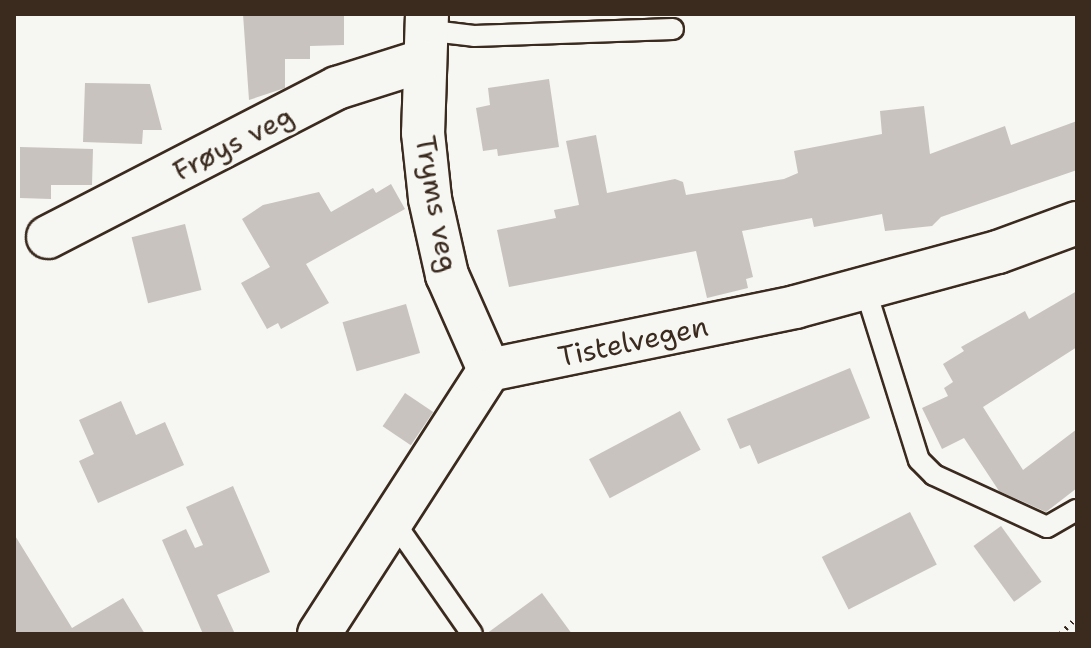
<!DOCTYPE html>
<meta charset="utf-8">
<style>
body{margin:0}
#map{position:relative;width:1091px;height:648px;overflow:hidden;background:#f6f6f2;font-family:"Shantell Sans",sans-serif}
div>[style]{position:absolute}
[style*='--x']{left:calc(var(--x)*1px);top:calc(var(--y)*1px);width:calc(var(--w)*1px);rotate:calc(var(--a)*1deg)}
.building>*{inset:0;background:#c8c3be;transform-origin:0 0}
.path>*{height:5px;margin-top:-2.5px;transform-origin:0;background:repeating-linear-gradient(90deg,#3b2a1e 0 2px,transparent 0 8px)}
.roads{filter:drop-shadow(2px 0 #3b2a1e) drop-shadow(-2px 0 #3b2a1e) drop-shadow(0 2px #3b2a1e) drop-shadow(0 -2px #3b2a1e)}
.lane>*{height:20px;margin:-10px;padding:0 10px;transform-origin:10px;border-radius:10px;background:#f6f6f2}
.street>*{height:42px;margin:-21px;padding:0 21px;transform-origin:21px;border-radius:21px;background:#f6f6f2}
span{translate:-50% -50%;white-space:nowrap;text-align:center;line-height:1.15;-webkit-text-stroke:6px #f6f6f2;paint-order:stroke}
.street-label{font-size:28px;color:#3b2a1e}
.frame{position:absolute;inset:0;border:16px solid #3b2a1e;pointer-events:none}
</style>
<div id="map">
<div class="building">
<div style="clip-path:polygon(243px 14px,344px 14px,344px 45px,310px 46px,310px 59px,285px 59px,285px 88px,249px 100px)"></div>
<div style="clip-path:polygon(549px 79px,559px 147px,498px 156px,497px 149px,483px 151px,476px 108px,490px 105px,488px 88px)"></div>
<div style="clip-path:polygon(85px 83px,150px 84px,162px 130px,143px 130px,142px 144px,83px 142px)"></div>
<div style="clip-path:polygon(924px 106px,930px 154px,1005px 126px,1011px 145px,1077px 121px,1077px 170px,941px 217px,932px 226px,885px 231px,882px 214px,814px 227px,812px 218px,742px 231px,753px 277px,746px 279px,748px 288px,707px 298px,696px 251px,509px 287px,497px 230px,556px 218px,554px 210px,579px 205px,566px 141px,596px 135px,607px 193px,675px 179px,683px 182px,686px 195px,784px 179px,798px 173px,794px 151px,882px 134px,880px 111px)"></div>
<div style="clip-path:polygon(20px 147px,93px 149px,92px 185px,51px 185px,51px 199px,20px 198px)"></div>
<div style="clip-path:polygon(391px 184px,405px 209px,306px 264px,329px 303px,281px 329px,278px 323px,267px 329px,241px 283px,270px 267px,242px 219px,263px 205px,319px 192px,331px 212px,373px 188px,376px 193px)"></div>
<div style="left:185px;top:224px;width:68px;height:55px;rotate:76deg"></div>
<div style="clip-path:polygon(1077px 291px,1077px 347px,983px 407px,1023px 470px,1077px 429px,1077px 488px,1046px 512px,999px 491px,964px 438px,942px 449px,922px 408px,948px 396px,944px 388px,953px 382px,943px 364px,964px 351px,961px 347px,1025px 311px,1029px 319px)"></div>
<div style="left:406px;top:304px;width:51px;height:66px;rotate:74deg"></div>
<div style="clip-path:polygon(850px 368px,870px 418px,758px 464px,750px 445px,740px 449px,727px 419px)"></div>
<div style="left:405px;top:393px;width:34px;height:40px;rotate:34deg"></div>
<div style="clip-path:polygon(121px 401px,136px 435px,165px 422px,184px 465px,98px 503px,79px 461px,94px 454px,79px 420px)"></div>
<div style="left:680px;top:411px;width:44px;height:103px;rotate:62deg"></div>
<div style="clip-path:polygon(233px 486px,270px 572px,217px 595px,235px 634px,203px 634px,162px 540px,186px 529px,195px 548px,203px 545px,186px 507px)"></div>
<div style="left:910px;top:512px;width:59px;height:99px;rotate:63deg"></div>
<div style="left:1001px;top:526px;width:69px;height:34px;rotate:54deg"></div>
<div style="clip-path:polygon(14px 534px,72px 628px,123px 598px,145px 634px,14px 634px)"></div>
<div style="clip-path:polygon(542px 593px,572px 634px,486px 634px)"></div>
</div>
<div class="path">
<div style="--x:1060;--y:634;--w:24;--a:-45"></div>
</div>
<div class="roads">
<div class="lane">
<div style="--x:424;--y:30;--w:50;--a:6.8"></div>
<div style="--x:474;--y:36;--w:199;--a:-2"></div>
<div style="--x:865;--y:288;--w:180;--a:72.6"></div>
<div style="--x:919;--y:460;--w:21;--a:45"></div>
<div style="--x:934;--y:475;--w:124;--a:24.7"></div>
<div style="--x:1047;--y:527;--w:34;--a:-30"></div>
<div style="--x:394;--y:522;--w:136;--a:55.1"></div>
</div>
<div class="street">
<div style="--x:427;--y:14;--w:119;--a:91.9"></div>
<div style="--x:423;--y:133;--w:66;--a:83.9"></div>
<div style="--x:430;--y:199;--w:78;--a:77.4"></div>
<div style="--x:447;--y:275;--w:104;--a:66.1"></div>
<div style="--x:48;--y:237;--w:325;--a:-27.3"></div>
<div style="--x:337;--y:88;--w:89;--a:-17.6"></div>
<div style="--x:319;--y:634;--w:314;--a:-57.2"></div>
<div style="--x:489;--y:370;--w:312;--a:-11.6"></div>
<div style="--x:795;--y:307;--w:210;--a:-15.2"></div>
<div style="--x:998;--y:252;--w:84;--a:-20.2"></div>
</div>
</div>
<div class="street-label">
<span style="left:233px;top:143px;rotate:-27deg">Frøys veg</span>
<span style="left:437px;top:204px;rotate:80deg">Tryms veg</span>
<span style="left:633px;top:341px;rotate:-12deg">Tistelvegen</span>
</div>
<div class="frame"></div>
</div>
